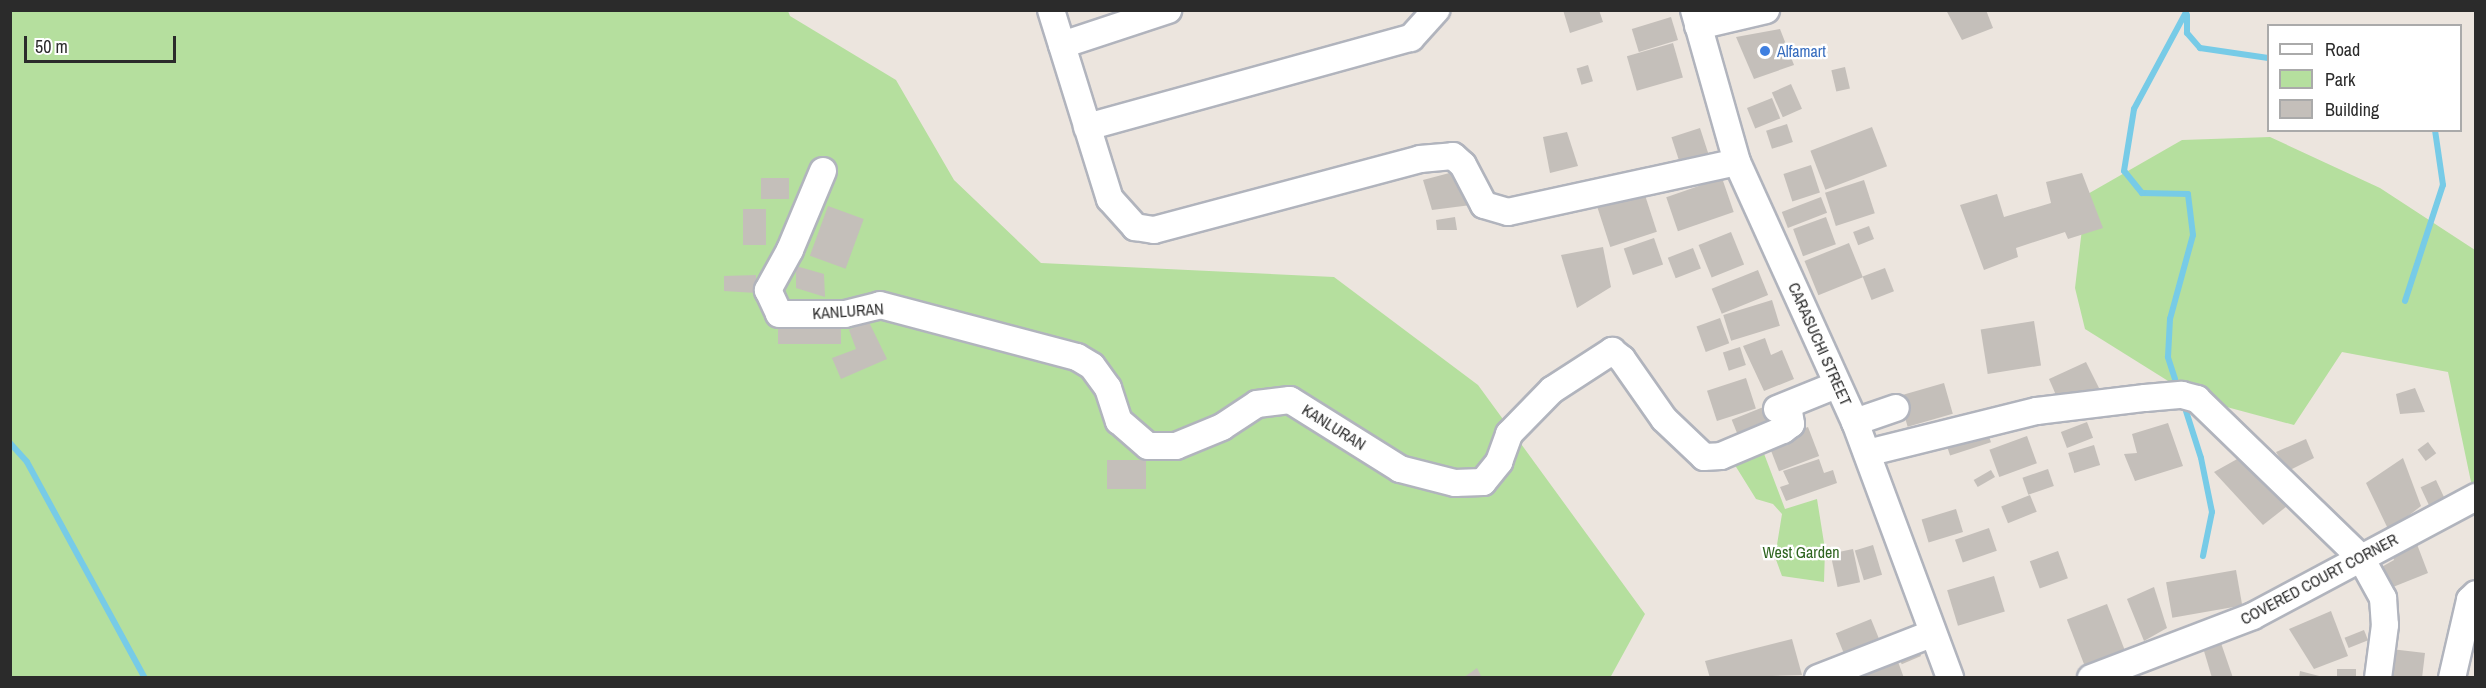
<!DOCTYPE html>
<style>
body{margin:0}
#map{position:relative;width:2486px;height:688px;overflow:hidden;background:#ece5de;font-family:"Archivo Narrow",sans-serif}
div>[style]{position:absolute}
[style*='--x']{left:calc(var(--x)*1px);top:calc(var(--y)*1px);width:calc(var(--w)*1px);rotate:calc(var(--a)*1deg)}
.green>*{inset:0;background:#b5df9e}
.stream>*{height:6px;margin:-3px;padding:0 3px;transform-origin:3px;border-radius:3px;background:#77cbe7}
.building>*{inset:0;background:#c4bfba;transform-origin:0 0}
.roads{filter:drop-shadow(2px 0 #b1b4bd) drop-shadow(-2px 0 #b1b4bd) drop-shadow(0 2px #b1b4bd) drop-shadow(0 -2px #b1b4bd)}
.minor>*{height:26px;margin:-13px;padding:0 13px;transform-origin:13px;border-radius:13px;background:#fff}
.dots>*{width:16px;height:16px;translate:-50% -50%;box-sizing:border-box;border:3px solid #fff;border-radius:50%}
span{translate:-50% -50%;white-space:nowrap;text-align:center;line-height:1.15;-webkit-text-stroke:4.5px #fff;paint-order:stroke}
.shop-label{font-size:16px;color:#366cbe}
.left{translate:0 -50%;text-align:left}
.street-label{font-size:16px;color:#2b2b2b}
.park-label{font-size:16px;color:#2e641f}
.frame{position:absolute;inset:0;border:12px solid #2b2b2b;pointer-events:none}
.legend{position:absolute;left:2267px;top:24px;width:195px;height:108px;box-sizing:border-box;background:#fff;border:2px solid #aaa;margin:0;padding:8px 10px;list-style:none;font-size:18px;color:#2b2b2b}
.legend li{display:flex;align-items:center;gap:12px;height:30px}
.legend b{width:30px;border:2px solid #aaa}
.scale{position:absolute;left:24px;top:36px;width:152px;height:27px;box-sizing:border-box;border:3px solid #2b2b2b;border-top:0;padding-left:8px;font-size:18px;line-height:21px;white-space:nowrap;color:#2b2b2b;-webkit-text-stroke:4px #fff;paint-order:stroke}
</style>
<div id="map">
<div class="green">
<div style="clip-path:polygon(10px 11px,788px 11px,790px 16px,896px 80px,954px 180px,1041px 263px,1334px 277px,1478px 385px,1645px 614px,1610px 678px,11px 677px)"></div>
<div style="clip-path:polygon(2270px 137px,2380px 188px,2475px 250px,2475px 501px,2448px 372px,2342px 352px,2294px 425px,2197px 399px,2085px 329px,2075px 288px,2086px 195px,2182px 140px)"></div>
<div style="clip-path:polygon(1763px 451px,1785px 509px,1817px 499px,1825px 549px,1824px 582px,1782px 576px,1775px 557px,1782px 514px,1773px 504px,1756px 499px,1733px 462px)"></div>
</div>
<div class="stream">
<div style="--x:2187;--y:15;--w:18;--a:90"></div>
<div style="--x:2187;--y:33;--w:20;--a:49"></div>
<div style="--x:2200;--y:48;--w:69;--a:8.4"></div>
<div style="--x:2405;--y:301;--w:122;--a:-71.9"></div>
<div style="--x:2443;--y:185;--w:56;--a:-98.3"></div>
<div style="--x:2175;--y:379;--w:23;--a:-108"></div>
<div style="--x:2168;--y:357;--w:38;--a:-87"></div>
<div style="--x:2170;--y:319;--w:87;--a:-74.7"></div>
<div style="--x:2193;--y:235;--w:41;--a:-97"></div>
<div style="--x:2188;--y:194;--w:46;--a:-178.8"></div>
<div style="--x:2142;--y:193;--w:28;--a:-129"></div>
<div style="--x:2124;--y:171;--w:63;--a:-80.8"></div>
<div style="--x:2134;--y:109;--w:112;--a:-61.8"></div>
<div style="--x:2186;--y:411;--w:49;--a:72.3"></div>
<div style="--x:2201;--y:458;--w:55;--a:78.5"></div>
<div style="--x:2212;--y:512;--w:45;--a:101.6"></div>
<div style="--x:10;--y:443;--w:25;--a:48"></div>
<div style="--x:27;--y:462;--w:246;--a:61.4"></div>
</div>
<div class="building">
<div style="clip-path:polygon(1563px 10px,1599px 10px,1603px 22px,1570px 33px)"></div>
<div style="clip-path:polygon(1946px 10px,1986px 10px,1993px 28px,1962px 40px)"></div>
<div style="left:1671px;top:17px;width:24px;height:41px;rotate:73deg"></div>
<div style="clip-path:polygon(1780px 29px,1794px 65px,1754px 79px,1736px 37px)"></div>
<div style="left:1673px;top:43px;width:36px;height:48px;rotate:74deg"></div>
<div style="left:1588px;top:65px;width:17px;height:12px;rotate:73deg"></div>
<div style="left:1845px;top:67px;width:22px;height:14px;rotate:77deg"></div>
<div style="left:1791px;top:84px;width:27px;height:21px;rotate:66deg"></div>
<div style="left:1772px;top:98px;width:22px;height:27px;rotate:68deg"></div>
<div style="left:1787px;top:124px;width:19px;height:22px;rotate:72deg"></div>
<div style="left:1872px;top:127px;width:42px;height:66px;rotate:69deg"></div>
<div style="left:1700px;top:128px;width:35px;height:30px;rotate:72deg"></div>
<div style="clip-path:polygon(1567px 132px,1578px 166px,1550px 173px,1543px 137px)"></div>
<div style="left:1811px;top:165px;width:29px;height:29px;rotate:72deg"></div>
<div style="clip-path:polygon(1457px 171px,1471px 205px,1432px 210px,1423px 180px)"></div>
<div style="clip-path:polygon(2082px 173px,2103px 228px,2068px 239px,2065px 232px,2016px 248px,2018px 257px,1984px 270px,1960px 205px,1997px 194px,2004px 217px,2051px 203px,2046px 182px)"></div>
<div style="left:761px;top:178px;width:28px;height:21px"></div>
<div style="left:1722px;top:178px;width:36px;height:59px;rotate:71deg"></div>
<div style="left:1864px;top:180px;width:35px;height:41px;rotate:72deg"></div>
<div style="left:1643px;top:189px;width:45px;height:49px;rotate:72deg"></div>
<div style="left:1821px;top:197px;width:17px;height:42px;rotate:69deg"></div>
<div style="left:828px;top:206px;width:38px;height:53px;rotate:20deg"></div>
<div style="left:743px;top:209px;width:23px;height:36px"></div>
<div style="clip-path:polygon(1455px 217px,1457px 230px,1437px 230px,1436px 220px)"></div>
<div style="left:1826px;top:217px;width:29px;height:35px;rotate:70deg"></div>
<div style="left:1869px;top:226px;width:14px;height:17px;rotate:69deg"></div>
<div style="left:1731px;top:232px;width:35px;height:35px;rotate:68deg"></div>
<div style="left:1654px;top:238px;width:28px;height:32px;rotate:71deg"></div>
<div style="left:1849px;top:243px;width:37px;height:48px;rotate:68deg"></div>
<div style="clip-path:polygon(1603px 247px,1611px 287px,1577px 308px,1561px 255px)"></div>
<div style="left:1693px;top:248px;width:22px;height:27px;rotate:69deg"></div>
<div style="clip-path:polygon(796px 266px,824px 274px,825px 297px,796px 288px)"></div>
<div style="left:1885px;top:268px;width:25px;height:24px;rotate:69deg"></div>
<div style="left:1758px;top:270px;width:27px;height:50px;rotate:68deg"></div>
<div style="clip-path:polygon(756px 275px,756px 293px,724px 291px,724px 276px)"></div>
<div style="left:1772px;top:300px;width:27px;height:51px;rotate:73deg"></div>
<div style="left:1720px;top:318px;width:27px;height:25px;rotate:70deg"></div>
<div style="clip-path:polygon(868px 320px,887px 359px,841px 379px,832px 358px,856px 349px,849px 330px)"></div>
<div style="left:2034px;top:321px;width:45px;height:54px;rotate:81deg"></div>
<div style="left:778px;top:323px;width:63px;height:21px"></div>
<div style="clip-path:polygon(1765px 338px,1771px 355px,1782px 350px,1794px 379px,1764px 391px,1743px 346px)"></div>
<div style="left:1740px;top:347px;width:19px;height:18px;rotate:72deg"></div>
<div style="clip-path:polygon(2086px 362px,2103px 396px,2059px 402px,2049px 379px)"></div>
<div style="left:1746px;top:378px;width:32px;height:41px;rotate:72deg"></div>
<div style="left:1944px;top:383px;width:32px;height:47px;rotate:74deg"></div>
<div style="clip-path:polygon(2415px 388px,2425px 412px,2400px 414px,2396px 394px)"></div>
<div style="left:1766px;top:406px;width:27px;height:37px;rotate:68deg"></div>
<div style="left:2087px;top:422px;width:17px;height:28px;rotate:69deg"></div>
<div style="clip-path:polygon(2168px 423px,2183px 466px,2135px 481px,2124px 454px,2137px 453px,2132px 434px)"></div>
<div style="left:1808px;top:427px;width:31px;height:43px;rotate:69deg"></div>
<div style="left:1986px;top:427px;width:16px;height:43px;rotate:72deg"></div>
<div style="left:2027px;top:436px;width:29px;height:40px;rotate:70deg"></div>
<div style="clip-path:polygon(2306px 439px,2314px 458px,2288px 471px,2276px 452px)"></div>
<div style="left:2428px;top:442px;width:14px;height:13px;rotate:54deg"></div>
<div style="left:2094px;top:445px;width:21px;height:27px;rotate:73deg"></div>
<div style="clip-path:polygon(2239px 458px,2291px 503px,2263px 525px,2214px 472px)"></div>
<div style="clip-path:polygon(2403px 458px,2421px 506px,2389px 531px,2366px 483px)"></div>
<div style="clip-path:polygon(1819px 459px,1824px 473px,1833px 470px,1837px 483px,1786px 501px,1780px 487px,1789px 484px,1783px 471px)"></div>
<div style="left:1107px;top:460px;width:39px;height:29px"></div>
<div style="left:2048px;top:469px;width:18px;height:27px;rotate:71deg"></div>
<div style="left:1991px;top:470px;width:8px;height:20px;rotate:60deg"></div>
<div style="left:2436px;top:480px;width:26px;height:17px;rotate:65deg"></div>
<div style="left:2030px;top:495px;width:18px;height:31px;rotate:68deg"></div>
<div style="left:1956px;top:509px;width:24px;height:36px;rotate:73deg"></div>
<div style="left:1989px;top:528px;width:24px;height:36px;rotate:71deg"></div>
<div style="clip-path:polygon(2415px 539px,2428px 573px,2388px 589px,2378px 569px,2394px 560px,2391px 552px)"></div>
<div style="left:1873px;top:545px;width:31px;height:19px;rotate:73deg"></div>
<div style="left:1853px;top:549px;width:34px;height:23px;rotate:78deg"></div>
<div style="left:2058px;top:551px;width:29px;height:30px;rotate:70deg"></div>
<div style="left:2236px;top:570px;width:36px;height:71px;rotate:80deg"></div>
<div style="left:1994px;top:576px;width:37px;height:49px;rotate:73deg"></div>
<div style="clip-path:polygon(2154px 587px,2167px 628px,2144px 641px,2127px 599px)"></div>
<div style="left:2107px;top:604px;width:51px;height:43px;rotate:69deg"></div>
<div style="clip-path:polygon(2331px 611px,2348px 656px,2314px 669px,2289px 629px)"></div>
<div style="left:1871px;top:619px;width:32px;height:38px;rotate:68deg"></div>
<div style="left:2364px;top:630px;width:11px;height:21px;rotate:68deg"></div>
<div style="clip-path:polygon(1792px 639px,1802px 675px,1710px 678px,1705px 661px)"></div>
<div style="clip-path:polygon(2221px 643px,2233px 678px,2212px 678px,2204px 651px)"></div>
<div style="left:1916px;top:644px;width:13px;height:21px;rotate:67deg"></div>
<div style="clip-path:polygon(2391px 649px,2425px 653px,2422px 678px,2387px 678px)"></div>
<div style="clip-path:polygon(1894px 651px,1904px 678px,1863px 678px,1858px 664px)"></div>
<div style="clip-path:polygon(1477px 668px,1482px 678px,1463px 678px)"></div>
<div style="left:2337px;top:669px;width:19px;height:9px"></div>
<div style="clip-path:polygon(2300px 671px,2323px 677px,2322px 678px,2299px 678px)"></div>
</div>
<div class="roads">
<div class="minor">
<div style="--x:1051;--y:10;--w:198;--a:72.7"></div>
<div style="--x:1110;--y:199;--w:38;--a:48"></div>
<div style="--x:1135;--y:227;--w:19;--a:9"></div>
<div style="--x:1154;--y:230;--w:275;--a:-14.9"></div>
<div style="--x:1420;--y:159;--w:33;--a:-5"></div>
<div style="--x:1453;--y:156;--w:13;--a:42"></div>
<div style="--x:1463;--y:165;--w:45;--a:62.3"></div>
<div style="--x:1484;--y:205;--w:25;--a:16"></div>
<div style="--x:1508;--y:212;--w:234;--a:-12.3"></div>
<div style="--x:1694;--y:10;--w:158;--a:74.2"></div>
<div style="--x:1737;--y:162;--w:286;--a:65.6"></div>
<div style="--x:1855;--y:422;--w:273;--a:69.6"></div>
<div style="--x:1698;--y:26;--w:70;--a:-13.2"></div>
<div style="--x:1062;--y:45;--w:112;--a:-18.3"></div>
<div style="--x:1087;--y:127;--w:336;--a:-15.4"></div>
<div style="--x:1411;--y:38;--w:38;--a:-48"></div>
<div style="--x:823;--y:171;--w:86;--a:112.7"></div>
<div style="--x:790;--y:250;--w:46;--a:118.8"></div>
<div style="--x:768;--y:290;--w:26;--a:65"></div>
<div style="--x:779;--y:314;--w:66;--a:0"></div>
<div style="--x:845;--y:314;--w:36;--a:-14"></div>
<div style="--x:880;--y:305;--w:204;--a:14.8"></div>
<div style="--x:1077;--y:357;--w:17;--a:31"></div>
<div style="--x:1092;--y:366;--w:27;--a:54"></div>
<div style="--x:1108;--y:388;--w:35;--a:72"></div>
<div style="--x:1119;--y:421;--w:38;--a:41"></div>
<div style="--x:1148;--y:446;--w:28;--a:0"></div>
<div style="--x:1176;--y:446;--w:50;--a:-22.4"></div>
<div style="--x:1222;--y:427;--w:42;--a:-33.3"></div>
<div style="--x:1257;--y:404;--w:33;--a:-7"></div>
<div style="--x:1290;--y:400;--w:130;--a:32.1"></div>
<div style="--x:1400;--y:469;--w:57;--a:14.3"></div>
<div style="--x:1455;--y:483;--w:28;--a:-2"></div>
<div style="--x:1483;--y:482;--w:26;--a:-51"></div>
<div style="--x:1499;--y:462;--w:30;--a:-70"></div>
<div style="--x:1509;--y:434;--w:62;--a:-45.7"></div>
<div style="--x:1552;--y:390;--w:72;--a:-33"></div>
<div style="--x:1612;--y:351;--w:13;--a:39"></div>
<div style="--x:1622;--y:359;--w:73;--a:55"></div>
<div style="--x:1664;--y:419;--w:55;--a:43.5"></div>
<div style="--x:1704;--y:457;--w:17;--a:-3"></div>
<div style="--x:1721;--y:456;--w:67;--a:-22.8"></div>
<div style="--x:1783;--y:430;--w:10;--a:-37"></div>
<div style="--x:1791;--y:424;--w:18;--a:-99"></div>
<div style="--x:1777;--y:409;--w:64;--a:-22.1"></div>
<div style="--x:1855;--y:422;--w:43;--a:-18.9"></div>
<div style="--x:1867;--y:453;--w:175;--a:-13.9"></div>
<div style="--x:2037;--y:411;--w:109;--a:-6.9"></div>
<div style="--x:2145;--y:398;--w:37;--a:-5"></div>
<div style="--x:2182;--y:395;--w:16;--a:15"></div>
<div style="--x:2197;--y:399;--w:228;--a:44.1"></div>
<div style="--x:2361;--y:558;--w:46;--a:61.2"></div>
<div style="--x:2383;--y:598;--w:27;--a:86"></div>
<div style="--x:2385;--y:625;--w:53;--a:97.5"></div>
<div style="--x:1818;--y:678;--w:121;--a:-21.3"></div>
<div style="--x:2091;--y:678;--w:173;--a:-20.9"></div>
<div style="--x:2253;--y:616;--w:253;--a:-28.1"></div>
<div style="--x:2452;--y:678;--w:80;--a:-77"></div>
<div style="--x:2470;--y:600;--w:8;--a:-45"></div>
</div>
</div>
<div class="dots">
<div style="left:1765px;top:51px;background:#3f7fe0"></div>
</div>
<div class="shop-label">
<span class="left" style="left:1777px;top:51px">Alfamart</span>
</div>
<div class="street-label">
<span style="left:848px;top:311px;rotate:-4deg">KANLURAN</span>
<span style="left:1820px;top:344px;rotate:66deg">CARASUCHI STREET</span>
<span style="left:1334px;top:427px;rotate:32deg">KANLURAN</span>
<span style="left:2319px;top:579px;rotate:-28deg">COVERED COURT CORNER</span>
</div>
<div class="park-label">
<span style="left:1801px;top:552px">West Garden</span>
</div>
<div class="frame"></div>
<ul class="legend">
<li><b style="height:8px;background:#fff"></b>Road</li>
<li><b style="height:16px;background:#b5df9e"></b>Park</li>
<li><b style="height:16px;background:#c4bfba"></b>Building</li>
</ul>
<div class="scale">50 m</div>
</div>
